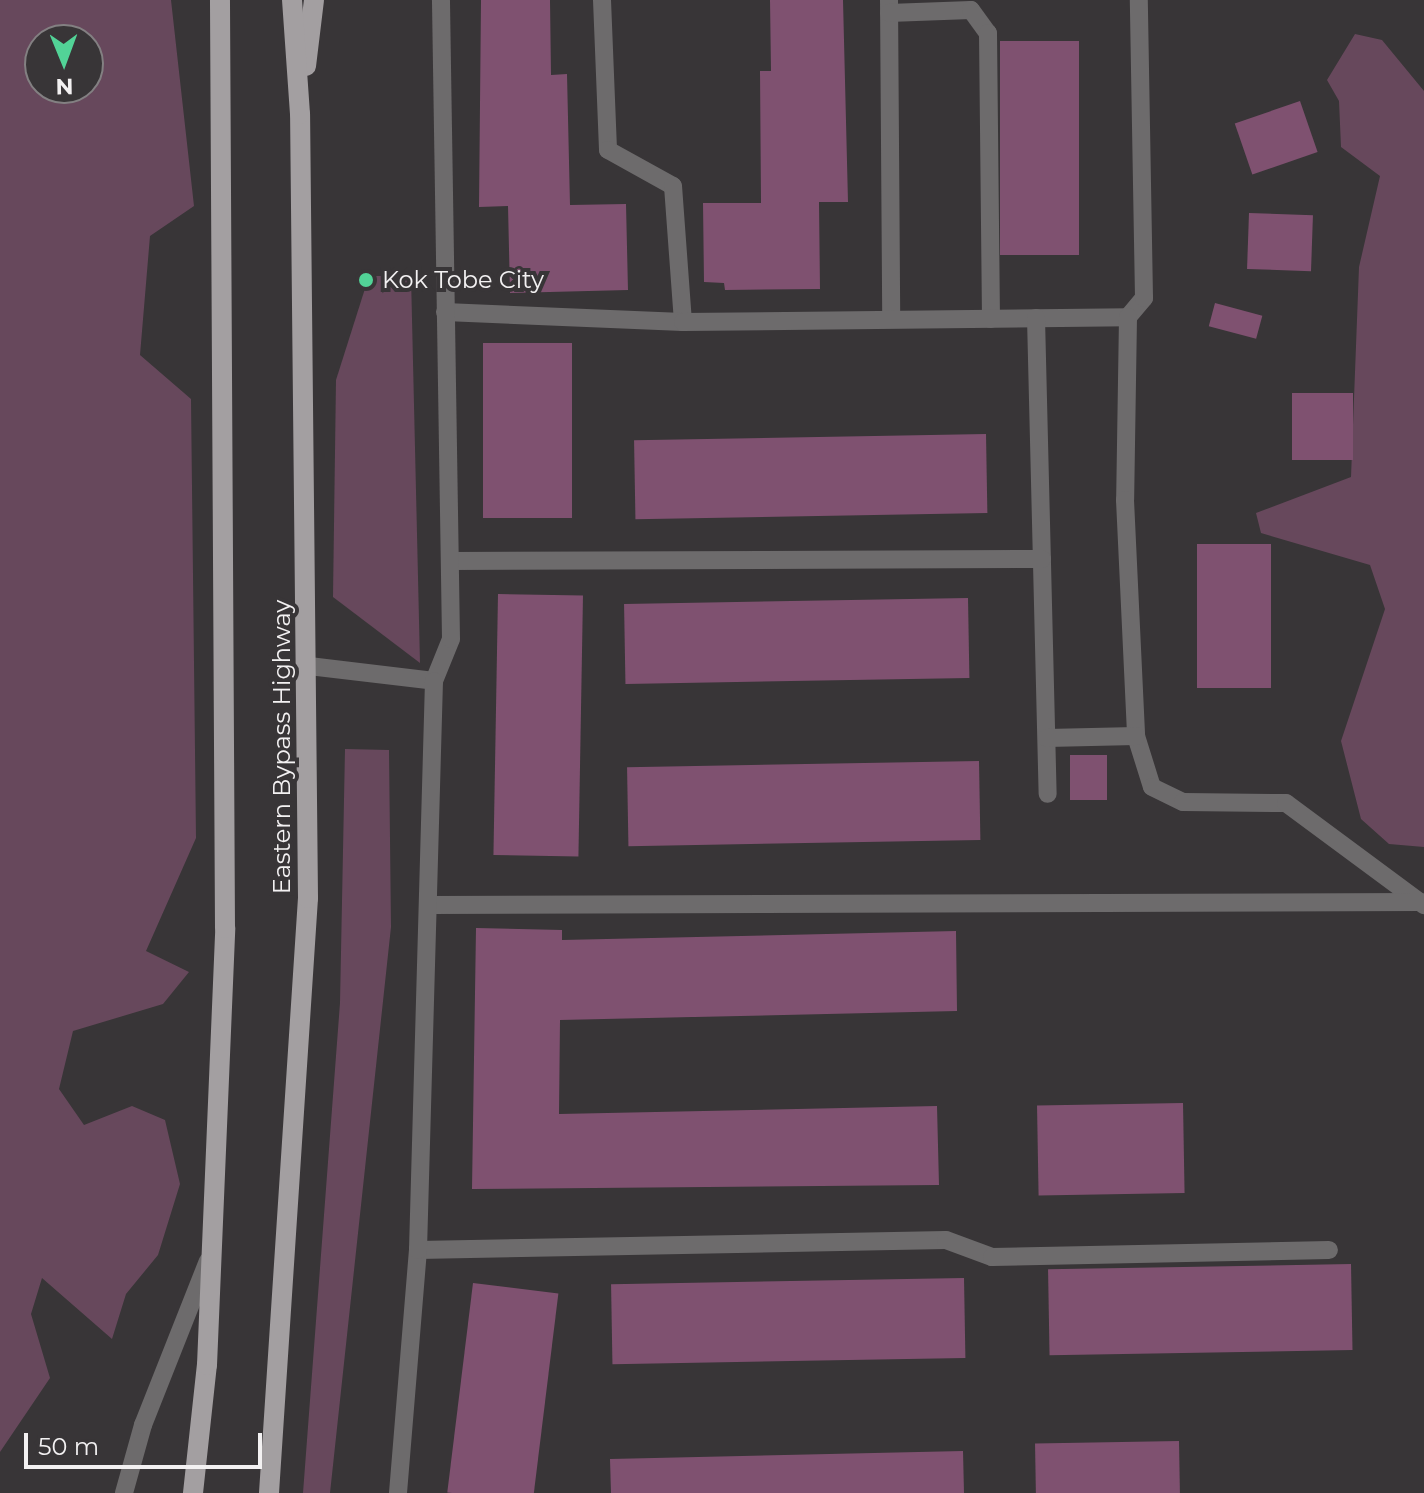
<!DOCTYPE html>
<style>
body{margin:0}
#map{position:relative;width:1424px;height:1493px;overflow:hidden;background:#383537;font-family:Montserrat,sans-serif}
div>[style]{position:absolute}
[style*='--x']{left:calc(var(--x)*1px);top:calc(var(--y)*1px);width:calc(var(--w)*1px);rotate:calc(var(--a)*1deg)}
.green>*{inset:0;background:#67485c}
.building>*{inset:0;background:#7f5170;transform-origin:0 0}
.lane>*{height:18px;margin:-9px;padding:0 9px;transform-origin:9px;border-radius:9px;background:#6d6b6c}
.primary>*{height:20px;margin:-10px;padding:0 10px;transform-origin:10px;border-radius:10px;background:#a39fa1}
.dots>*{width:22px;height:22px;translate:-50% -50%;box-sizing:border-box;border:4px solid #383537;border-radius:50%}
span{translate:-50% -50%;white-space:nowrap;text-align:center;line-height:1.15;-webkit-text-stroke:8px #383537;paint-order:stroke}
.poi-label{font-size:24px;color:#f3f1f2}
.left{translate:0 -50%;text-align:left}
.street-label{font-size:24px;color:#f3f1f2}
.north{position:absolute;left:24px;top:24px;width:80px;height:80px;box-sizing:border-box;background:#383537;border:2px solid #838082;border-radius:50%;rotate:179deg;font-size:22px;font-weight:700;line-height:32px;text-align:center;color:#f3f1f2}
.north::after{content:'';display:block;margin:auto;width:28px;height:36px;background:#52d397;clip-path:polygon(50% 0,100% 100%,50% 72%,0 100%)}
.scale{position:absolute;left:24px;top:1433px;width:238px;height:36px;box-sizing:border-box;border:4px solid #f3f1f2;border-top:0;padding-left:10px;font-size:24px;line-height:28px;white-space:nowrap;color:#f3f1f2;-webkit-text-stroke:6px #383537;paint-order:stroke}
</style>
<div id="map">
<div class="green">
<div style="clip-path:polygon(evenodd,0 0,171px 0,194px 206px,150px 236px,140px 355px,191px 399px,196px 838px,146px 951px,189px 972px,163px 1004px,73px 1031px,59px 1089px,84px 1125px,132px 1106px,165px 1120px,180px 1184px,158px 1255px,126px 1294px,112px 1339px,42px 1278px,31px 1314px,50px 1378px,0 1452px,0 0,40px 40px,88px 40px,88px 88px,40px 88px,40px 40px)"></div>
<div style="clip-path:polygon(1355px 34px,1382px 40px,1424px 91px,1424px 847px,1389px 844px,1361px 819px,1341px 741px,1385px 609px,1370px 565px,1261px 533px,1256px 513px,1351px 477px,1359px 267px,1380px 176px,1341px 147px,1339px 101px,1327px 80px)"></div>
<div style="clip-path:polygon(369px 276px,411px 276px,420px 663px,333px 597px,336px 380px)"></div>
<div style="clip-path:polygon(345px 749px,389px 750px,391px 927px,330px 1493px,303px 1493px,340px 1003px)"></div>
</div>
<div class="building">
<div style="clip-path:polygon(481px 0,550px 0,551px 75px,567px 74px,570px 205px,626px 204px,628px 290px,510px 293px,508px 206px,479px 207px)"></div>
<div style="clip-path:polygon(770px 0,843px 0,848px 202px,819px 202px,820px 289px,725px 290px,724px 283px,704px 282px,703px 203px,761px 203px,760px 71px,771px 71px)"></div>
<div style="left:1079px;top:41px;width:214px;height:79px;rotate:90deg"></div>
<div style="left:1300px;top:101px;width:54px;height:69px;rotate:71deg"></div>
<div style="left:1249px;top:213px;width:64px;height:56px;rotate:2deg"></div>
<div style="left:1215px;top:303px;width:49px;height:24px;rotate:15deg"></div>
<div style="left:572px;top:343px;width:175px;height:89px;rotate:90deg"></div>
<div style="left:1292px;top:393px;width:61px;height:67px"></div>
<div style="left:986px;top:434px;width:79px;height:352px;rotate:89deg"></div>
<div style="left:1197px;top:544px;width:74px;height:144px"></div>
<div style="left:498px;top:594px;width:85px;height:261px;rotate:1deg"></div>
<div style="left:968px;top:598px;width:80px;height:344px;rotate:89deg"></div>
<div style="left:1070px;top:755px;width:37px;height:45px"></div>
<div style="left:979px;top:761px;width:79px;height:352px;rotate:89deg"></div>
<div style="clip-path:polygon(476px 928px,562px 930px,562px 940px,956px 931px,957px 1011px,560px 1020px,559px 1114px,937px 1106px,939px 1185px,472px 1189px)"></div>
<div style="left:1183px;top:1103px;width:90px;height:146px;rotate:89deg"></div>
<div style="left:1351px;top:1264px;width:86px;height:303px;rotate:89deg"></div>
<div style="left:964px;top:1278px;width:80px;height:353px;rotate:89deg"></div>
<div style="left:473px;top:1283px;width:86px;height:211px;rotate:7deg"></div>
<div style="left:1179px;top:1441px;width:52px;height:144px;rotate:89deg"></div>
<div style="clip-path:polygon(963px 1451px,964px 1493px,611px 1493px,610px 1459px)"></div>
</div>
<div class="lane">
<div style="--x:602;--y:0;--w:150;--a:87.7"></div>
<div style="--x:608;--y:150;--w:74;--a:29"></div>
<div style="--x:673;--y:186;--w:136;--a:85.8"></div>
<div style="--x:889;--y:0;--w:319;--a:89.6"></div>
<div style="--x:889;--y:13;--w:82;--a:-2.1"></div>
<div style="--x:971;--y:10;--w:29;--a:54"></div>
<div style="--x:988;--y:33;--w:286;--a:89.4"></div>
<div style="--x:445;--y:312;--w:238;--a:2.4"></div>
<div style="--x:683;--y:322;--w:445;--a:-0.6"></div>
<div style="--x:1128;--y:317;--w:25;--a:-50"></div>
<div style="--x:1144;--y:298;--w:298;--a:-91"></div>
<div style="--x:1128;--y:317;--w:183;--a:90.9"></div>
<div style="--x:1125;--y:500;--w:236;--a:87.3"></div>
<div style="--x:1136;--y:736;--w:53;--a:72.6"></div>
<div style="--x:1152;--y:787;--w:34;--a:26"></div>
<div style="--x:1183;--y:802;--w:103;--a:0.6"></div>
<div style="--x:1286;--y:803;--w:172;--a:36.5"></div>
<div style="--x:1036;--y:318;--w:476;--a:88.6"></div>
<div style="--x:450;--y:561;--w:592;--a:-0.19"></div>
<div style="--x:309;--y:666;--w:126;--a:6.8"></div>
<div style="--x:434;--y:681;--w:45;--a:-68"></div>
<div style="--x:451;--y:639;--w:639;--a:-90.9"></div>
<div style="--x:1047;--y:738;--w:89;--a:-1.3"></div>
<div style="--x:430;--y:905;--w:991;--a:-0.17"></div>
<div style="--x:418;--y:1250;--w:528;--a:-1.09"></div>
<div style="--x:946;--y:1240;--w:49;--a:20.3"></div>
<div style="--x:992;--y:1257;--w:337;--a:-1.2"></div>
<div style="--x:124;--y:1493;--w:71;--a:-74.4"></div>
<div style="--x:143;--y:1425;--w:176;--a:-68.4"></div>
<div style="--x:398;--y:1493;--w:244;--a:-85.3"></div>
<div style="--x:418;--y:1250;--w:569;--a:-88.39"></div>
</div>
<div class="primary">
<div style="--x:306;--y:66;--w:66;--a:-83.1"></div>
<div style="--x:193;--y:1493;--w:129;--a:-83.8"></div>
<div style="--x:207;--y:1365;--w:437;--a:-87.6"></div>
<div style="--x:225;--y:928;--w:928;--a:-90.31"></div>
<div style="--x:269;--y:1493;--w:596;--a:-86.25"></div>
<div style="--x:308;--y:898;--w:784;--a:-90.58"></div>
<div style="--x:300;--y:114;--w:114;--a:-94"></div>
</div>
<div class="dots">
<div style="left:366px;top:280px;background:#52d397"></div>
</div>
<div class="poi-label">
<span class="left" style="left:382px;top:280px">Kok Tobe City</span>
</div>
<div class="street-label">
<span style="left:282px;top:747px;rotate:-90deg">Eastern Bypass Highway</span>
</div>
<div class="north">N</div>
<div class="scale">50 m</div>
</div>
